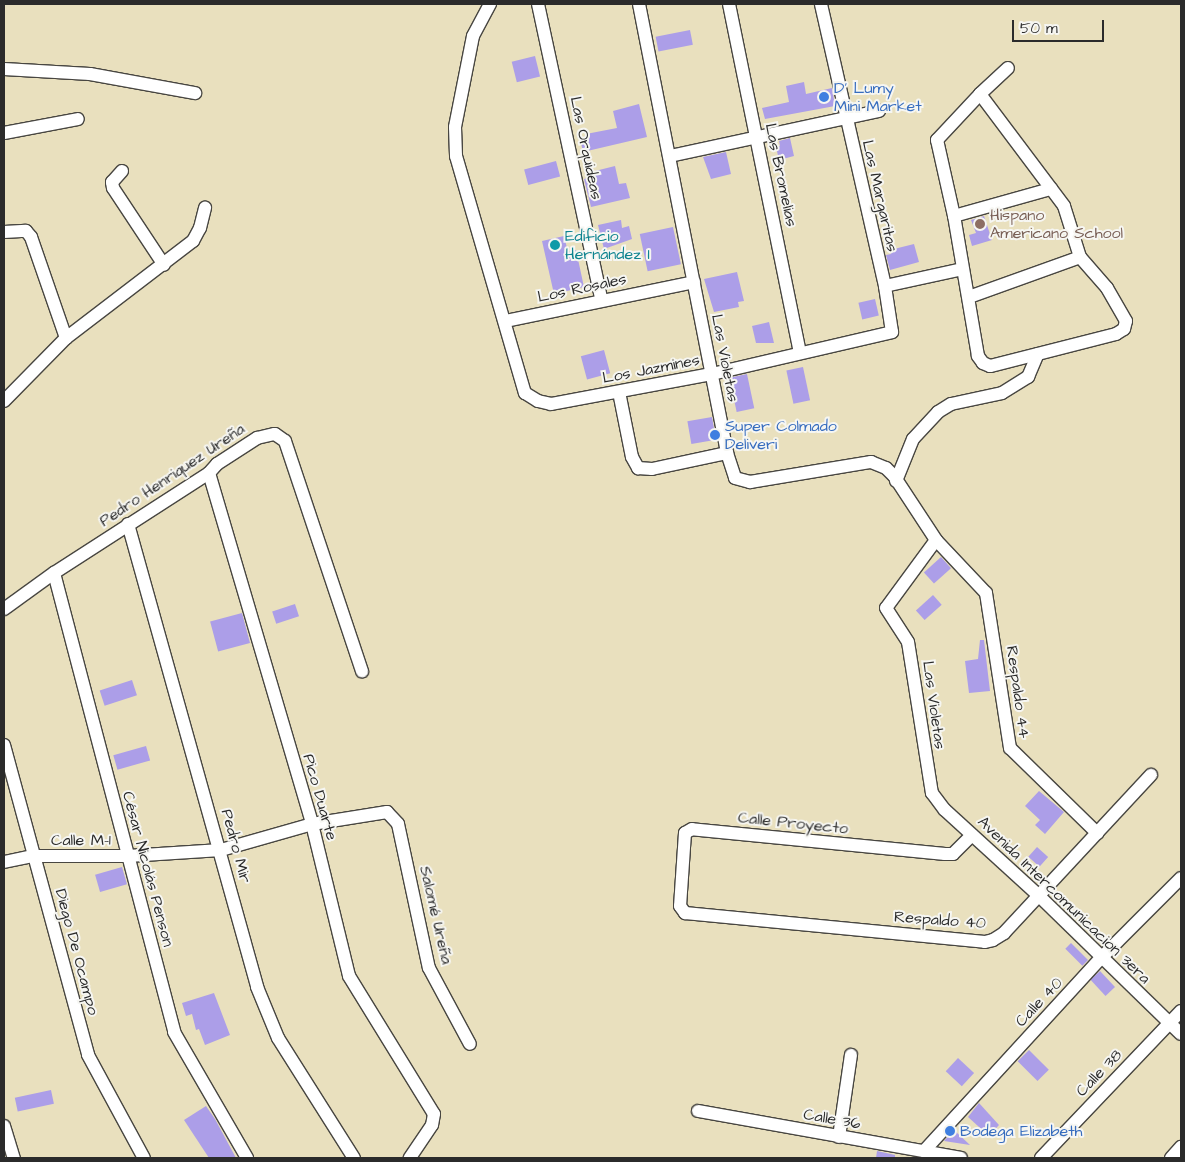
<!DOCTYPE html>
<meta charset="utf-8">
<style>
body{margin:0}
#map{position:relative;width:1185px;height:1162px;overflow:hidden;background:#e9e0be;font-family:"Architects Daughter",sans-serif}
div>[style]{position:absolute}
[style*='--x']{left:calc(var(--x)*1px);top:calc(var(--y)*1px);width:calc(var(--w)*1px);rotate:calc(var(--a)*1deg)}
.building>*{inset:0;background:#ac9ee8;transform-origin:0 0}
.roads{filter:drop-shadow(1px 0 #484641) drop-shadow(-1px 0 #484641) drop-shadow(0 1px #484641) drop-shadow(0 -1px #484641)}
.street>*{height:12px;margin:-6px;padding:0 6px;transform-origin:6px;border-radius:6px;background:#fff}
.dots>*{width:14px;height:14px;translate:-50% -50%;box-sizing:border-box;border:2px solid #f6f6f2;border-radius:50%}
span{translate:-50% -50%;white-space:nowrap;text-align:center;line-height:1.15;-webkit-text-stroke:4px #f6f6f2;paint-order:stroke}
.shop-label{font-size:16px;color:#366cbe}
.left{translate:0 -50%;text-align:left}
.street-label{font-size:16px;color:#2b2b2b}
.education-label{font-size:16px;color:#785e54}
.culture-label{font-size:16px;color:#0d838f}
.frame{position:absolute;inset:0;border:5px solid #2b2b2b;pointer-events:none}
.scale{position:absolute;left:1012px;top:20px;width:92px;height:22px;box-sizing:border-box;border:2px solid #2b2b2b;border-top:0;padding-left:6px;font-size:15px;line-height:18px;white-space:nowrap;color:#2b2b2b;-webkit-text-stroke:4px #f6f6f2;paint-order:stroke}
</style>
<div id="map">
<div class="building">
<div style="left:690px;top:30px;width:15px;height:35px;rotate:79deg"></div>
<div style="left:535px;top:56px;width:21px;height:24px;rotate:76deg"></div>
<div style="clip-path:polygon(804px 82px,806px 94px,832px 88px,835px 106px,765px 119px,762px 108px,789px 102px,786px 86px)"></div>
<div style="clip-path:polygon(639px 104px,647px 137px,583px 152px,581px 143px,587px 142px,586px 134px,617px 128px,613px 111px)"></div>
<div style="clip-path:polygon(790px 138px,794px 156px,779px 160px,776px 147px,780px 146px,779px 141px)"></div>
<div style="clip-path:polygon(726px 152px,731px 174px,711px 179px,703px 157px)"></div>
<div style="left:556px;top:161px;width:16px;height:33px;rotate:75deg"></div>
<div style="clip-path:polygon(615px 166px,619px 184px,626px 183px,630px 198px,591px 207px,584px 179px,593px 176px,591px 172px)"></div>
<div style="clip-path:polygon(984px 216px,992px 240px,972px 246px,969px 235px,976px 233px,971px 220px)"></div>
<div style="clip-path:polygon(621px 220px,622px 228px,629px 226px,632px 239px,604px 249px,598px 225px)"></div>
<div style="left:673px;top:227px;width:38px;height:34px;rotate:78deg"></div>
<div style="clip-path:polygon(564px 236px,568px 252px,576px 250px,584px 287px,554px 294px,542px 241px)"></div>
<div style="clip-path:polygon(914px 244px,919px 262px,890px 270px,886px 255px,891px 254px,890px 250px)"></div>
<div style="clip-path:polygon(737px 272px,744px 301px,738px 302px,739px 307px,714px 312px,704px 279px)"></div>
<div style="left:875px;top:299px;width:17px;height:17px;rotate:77deg"></div>
<div style="clip-path:polygon(769px 322px,774px 343px,756px 343px,752px 326px)"></div>
<div style="left:604px;top:350px;width:24px;height:24px;rotate:75deg"></div>
<div style="left:803px;top:367px;width:34px;height:17px;rotate:78deg"></div>
<div style="left:747px;top:374px;width:35px;height:18px;rotate:78deg"></div>
<div style="left:712px;top:417px;width:23px;height:25px;rotate:80deg"></div>
<div style="left:941px;top:557px;width:15px;height:23px;rotate:48deg"></div>
<div style="left:933px;top:595px;width:13px;height:23px;rotate:48deg"></div>
<div style="left:295px;top:604px;width:13px;height:24px;rotate:72deg"></div>
<div style="left:242px;top:613px;width:31px;height:33px;rotate:75deg"></div>
<div style="clip-path:polygon(980px 640px,984px 640px,990px 691px,969px 693px,965px 661px,978px 659px)"></div>
<div style="left:132px;top:680px;width:16px;height:34px;rotate:72deg"></div>
<div style="left:146px;top:746px;width:15px;height:34px;rotate:74deg"></div>
<div style="clip-path:polygon(1039px 791px,1064px 812px,1045px 834px,1035px 825px,1040px 820px,1025px 806px)"></div>
<div style="left:1037px;top:847px;width:15px;height:13px;rotate:42deg"></div>
<div style="left:122px;top:867px;width:18px;height:28px;rotate:74deg"></div>
<div style="left:1071px;top:943px;width:24px;height:8px;rotate:45deg"></div>
<div style="left:1100px;top:971px;width:22px;height:13px;rotate:47deg"></div>
<div style="clip-path:polygon(214px 993px,230px 1035px,205px 1045px,199px 1029px,196px 1030px,192px 1014px,186px 1016px,182px 1003px)"></div>
<div style="left:1029px;top:1050px;width:28px;height:16px;rotate:45deg"></div>
<div style="left:958px;top:1058px;width:22px;height:18px;rotate:43deg"></div>
<div style="left:51px;top:1090px;width:14px;height:37px;rotate:78deg"></div>
<div style="clip-path:polygon(979px 1103px,999px 1125px,989px 1136px,968px 1117px)"></div>
<div style="clip-path:polygon(206px 1106px,215px 1119px,236px 1158px,209px 1158px,184px 1120px)"></div>
<div style="clip-path:polygon(954px 1130px,970px 1145px,944px 1141px)"></div>
<div style="clip-path:polygon(877px 1151px,895px 1155px,895px 1158px,876px 1158px)"></div>
</div>
<div class="roads">
<div class="street">
<div style="--x:490;--y:4;--w:36;--a:118"></div>
<div style="--x:473;--y:36;--w:93;--a:101.2"></div>
<div style="--x:455;--y:127;--w:29;--a:88"></div>
<div style="--x:456;--y:156;--w:247;--a:73.8"></div>
<div style="--x:525;--y:393;--w:15;--a:32"></div>
<div style="--x:538;--y:401;--w:13;--a:13"></div>
<div style="--x:551;--y:404;--w:164;--a:-10.6"></div>
<div style="--x:712;--y:374;--w:185;--a:-13.1"></div>
<div style="--x:892;--y:332;--w:47;--a:-98.7"></div>
<div style="--x:885;--y:286;--w:289;--a:-102.8"></div>
<div style="--x:538;--y:4;--w:302;--a:77.9"></div>
<div style="--x:639;--y:4;--w:458;--a:78.9"></div>
<div style="--x:727;--y:453;--w:26;--a:72"></div>
<div style="--x:735;--y:478;--w:16;--a:15"></div>
<div style="--x:750;--y:482;--w:123;--a:-9.4"></div>
<div style="--x:871;--y:462;--w:16;--a:22"></div>
<div style="--x:886;--y:468;--w:11;--a:45"></div>
<div style="--x:894;--y:476;--w:77;--a:56.7"></div>
<div style="--x:936;--y:540;--w:84;--a:126.3"></div>
<div style="--x:886;--y:608;--w:40;--a:57.1"></div>
<div style="--x:908;--y:642;--w:153;--a:81"></div>
<div style="--x:932;--y:793;--w:21;--a:53"></div>
<div style="--x:945;--y:810;--w:126;--a:42.4"></div>
<div style="--x:1038;--y:895;--w:199;--a:44.2"></div>
<div style="--x:729;--y:4;--w:355;--a:78.5"></div>
<div style="--x:4;--y:69;--w:86;--a:3.3"></div>
<div style="--x:90;--y:74;--w:107;--a:10.3"></div>
<div style="--x:980;--y:94;--w:38;--a:-43"></div>
<div style="--x:4;--y:133;--w:75;--a:-10.7"></div>
<div style="--x:670;--y:156;--w:214;--a:-12.2"></div>
<div style="--x:122;--y:171;--w:15;--a:132"></div>
<div style="--x:112;--y:182;--w:6;--a:81"></div>
<div style="--x:113;--y:188;--w:92;--a:56.5"></div>
<div style="--x:954;--y:216;--w:78;--a:-102.6"></div>
<div style="--x:937;--y:140;--w:63;--a:-46.9"></div>
<div style="--x:980;--y:94;--w:140;--a:53.1"></div>
<div style="--x:1064;--y:206;--w:53;--a:72.6"></div>
<div style="--x:1080;--y:257;--w:41;--a:48.9"></div>
<div style="--x:1107;--y:288;--w:38;--a:60"></div>
<div style="--x:1126;--y:321;--w:8;--a:104"></div>
<div style="--x:1124;--y:329;--w:9;--a:148"></div>
<div style="--x:1116;--y:334;--w:130;--a:165.7"></div>
<div style="--x:990;--y:366;--w:8;--a:-157"></div>
<div style="--x:983;--y:363;--w:9;--a:-126"></div>
<div style="--x:978;--y:356;--w:142;--a:-99.7"></div>
<div style="--x:954;--y:216;--w:101;--a:-15.6"></div>
<div style="--x:4;--y:232;--w:22;--a:-3"></div>
<div style="--x:26;--y:231;--w:8;--a:50"></div>
<div style="--x:31;--y:237;--w:107;--a:70.9"></div>
<div style="--x:885;--y:286;--w:79;--a:-12.4"></div>
<div style="--x:969;--y:297;--w:118;--a:-19.8"></div>
<div style="--x:506;--y:321;--w:192;--a:-11.7"></div>
<div style="--x:619;--y:392;--w:66;--a:78.7"></div>
<div style="--x:632;--y:457;--w:13;--a:61"></div>
<div style="--x:638;--y:468;--w:14;--a:4"></div>
<div style="--x:652;--y:469;--w:77;--a:-12"></div>
<div style="--x:4;--y:401;--w:88;--a:-45.5"></div>
<div style="--x:66;--y:338;--w:160;--a:-37.4"></div>
<div style="--x:193;--y:241;--w:15;--a:-62"></div>
<div style="--x:200;--y:228;--w:21;--a:-76"></div>
<div style="--x:209;--y:473;--w:366;--a:73.6"></div>
<div style="--x:312;--y:824;--w:156;--a:76.3"></div>
<div style="--x:349;--y:976;--w:162;--a:58.4"></div>
<div style="--x:434;--y:1114;--w:11;--a:100"></div>
<div style="--x:432;--y:1125;--w:40;--a:124"></div>
<div style="--x:896;--y:481;--w:45;--a:-68"></div>
<div style="--x:913;--y:439;--w:37;--a:-47"></div>
<div style="--x:938;--y:412;--w:15;--a:-32"></div>
<div style="--x:951;--y:404;--w:52;--a:-12.2"></div>
<div style="--x:1002;--y:393;--w:31;--a:-32"></div>
<div style="--x:1028;--y:377;--w:25;--a:-67"></div>
<div style="--x:128;--y:524;--w:481;--a:74.4"></div>
<div style="--x:257;--y:987;--w:55;--a:67.6"></div>
<div style="--x:278;--y:1038;--w:142;--a:57.7"></div>
<div style="--x:936;--y:540;--w:73;--a:46.7"></div>
<div style="--x:986;--y:593;--w:157;--a:81.2"></div>
<div style="--x:1010;--y:748;--w:122;--a:44.3"></div>
<div style="--x:54;--y:573;--w:474;--a:75.3"></div>
<div style="--x:174;--y:1032;--w:146;--a:59.9"></div>
<div style="--x:4;--y:609;--w:62;--a:-35.8"></div>
<div style="--x:54;--y:573;--w:184;--a:-32.8"></div>
<div style="--x:209;--y:473;--w:12;--a:-48"></div>
<div style="--x:217;--y:464;--w:48;--a:-33"></div>
<div style="--x:257;--y:438;--w:18;--a:-13"></div>
<div style="--x:275;--y:434;--w:12;--a:35"></div>
<div style="--x:285;--y:441;--w:243;--a:71.5"></div>
<div style="--x:4;--y:745;--w:321;--a:74.8"></div>
<div style="--x:88;--y:1055;--w:117;--a:61.5"></div>
<div style="--x:972;--y:835;--w:27;--a:135"></div>
<div style="--x:953;--y:854;--w:8;--a:180"></div>
<div style="--x:945;--y:854;--w:254;--a:-174.4"></div>
<div style="--x:692;--y:829;--w:8;--a:150"></div>
<div style="--x:685;--y:833;--w:73;--a:93.9"></div>
<div style="--x:680;--y:906;--w:9;--a:54"></div>
<div style="--x:685;--y:913;--w:301;--a:5.5"></div>
<div style="--x:985;--y:942;--w:8;--a:-14"></div>
<div style="--x:993;--y:940;--w:13;--a:-32"></div>
<div style="--x:1004;--y:933;--w:216;--a:-47.1"></div>
<div style="--x:4;--y:862;--w:30;--a:-12"></div>
<div style="--x:33;--y:856;--w:95;--a:0"></div>
<div style="--x:128;--y:856;--w:93;--a:-3.7"></div>
<div style="--x:221;--y:850;--w:95;--a:-15.9"></div>
<div style="--x:312;--y:824;--w:76;--a:-9.1"></div>
<div style="--x:387;--y:812;--w:16;--a:47"></div>
<div style="--x:398;--y:824;--w:147;--a:77.9"></div>
<div style="--x:429;--y:968;--w:86;--a:61.7"></div>
<div style="--x:698;--y:1111;--w:267;--a:10.1"></div>
<div style="--x:4;--y:1126;--w:34;--a:73"></div>
<div style="--x:839;--y:1137;--w:83;--a:-81.7"></div>
<div style="--x:924;--y:1151;--w:262;--a:-47.5"></div>
<div style="--x:1101;--y:958;--w:113;--a:-45"></div>
<div style="--x:1041;--y:1158;--w:203;--a:-46.4"></div>
<div style="--x:1171;--y:1158;--w:15;--a:-48"></div>
</div>
</div>
<div class="dots">
<div style="left:824px;top:97px;background:#3f7fe0"></div>
<div style="left:980px;top:224px;background:#8d6e63"></div>
<div style="left:555px;top:245px;background:#0f9aa8"></div>
<div style="left:715px;top:435px;background:#3f7fe0"></div>
<div style="left:950px;top:1131px;background:#3f7fe0"></div>
</div>
<div class="shop-label">
<span class="left" style="left:834px;top:97px">D' Lumy<br>Mini Market</span>
<span class="left" style="left:725px;top:435px">Super Colmado<br>Deliveri</span>
<span class="left" style="left:960px;top:1131px">Bodega Elizabeth</span>
</div>
<div class="street-label">
<span style="left:586px;top:148px;rotate:78deg">Las Orquideas</span>
<span style="left:781px;top:175px;rotate:78deg">Las Bromelias</span>
<span style="left:880px;top:196px;rotate:77deg">Las Margaritas</span>
<span style="left:582px;top:288px;rotate:-12deg">Los Rosales</span>
<span style="left:725px;top:358px;rotate:79deg">Las Violetas</span>
<span style="left:651px;top:369px;rotate:-11deg">Los Jazmines</span>
<span style="left:172px;top:475px;rotate:-34deg">Pedro Henriquez Ureña</span>
<span style="left:1018px;top:692px;rotate:82deg">Respaldo 44</span>
<span style="left:934px;top:705px;rotate:82deg">Las Violetas</span>
<span style="left:320px;top:797px;rotate:74deg">Pico Duarte</span>
<span style="left:793px;top:823px;rotate:6deg">Calle Proyecto</span>
<span style="left:81px;top:840px">Calle M-1</span>
<span style="left:236px;top:846px;rotate:75deg">Pedro Mir</span>
<span style="left:148px;top:869px;rotate:75deg">César Nicolás Penson</span>
<span style="left:1064px;top:900px;rotate:44deg">Avenida Intercomunicacion 3era</span>
<span style="left:436px;top:915px;rotate:77deg">Salomé Ureña</span>
<span style="left:940px;top:920px;rotate:4deg">Respaldo 40</span>
<span style="left:77px;top:952px;rotate:75deg">Diego De Ocampo</span>
<span style="left:1039px;top:1002px;rotate:-47deg">Calle 40</span>
<span style="left:1099px;top:1073px;rotate:-46deg">Calle 38</span>
<span style="left:832px;top:1119px;rotate:10deg">Calle 36</span>
</div>
<div class="education-label">
<span class="left" style="left:990px;top:224px">Hispano<br>Americano School</span>
</div>
<div class="culture-label">
<span class="left" style="left:565px;top:245px">Edificio<br>Hernández I</span>
</div>
<div class="frame"></div>
<div class="scale">50 m</div>
</div>
